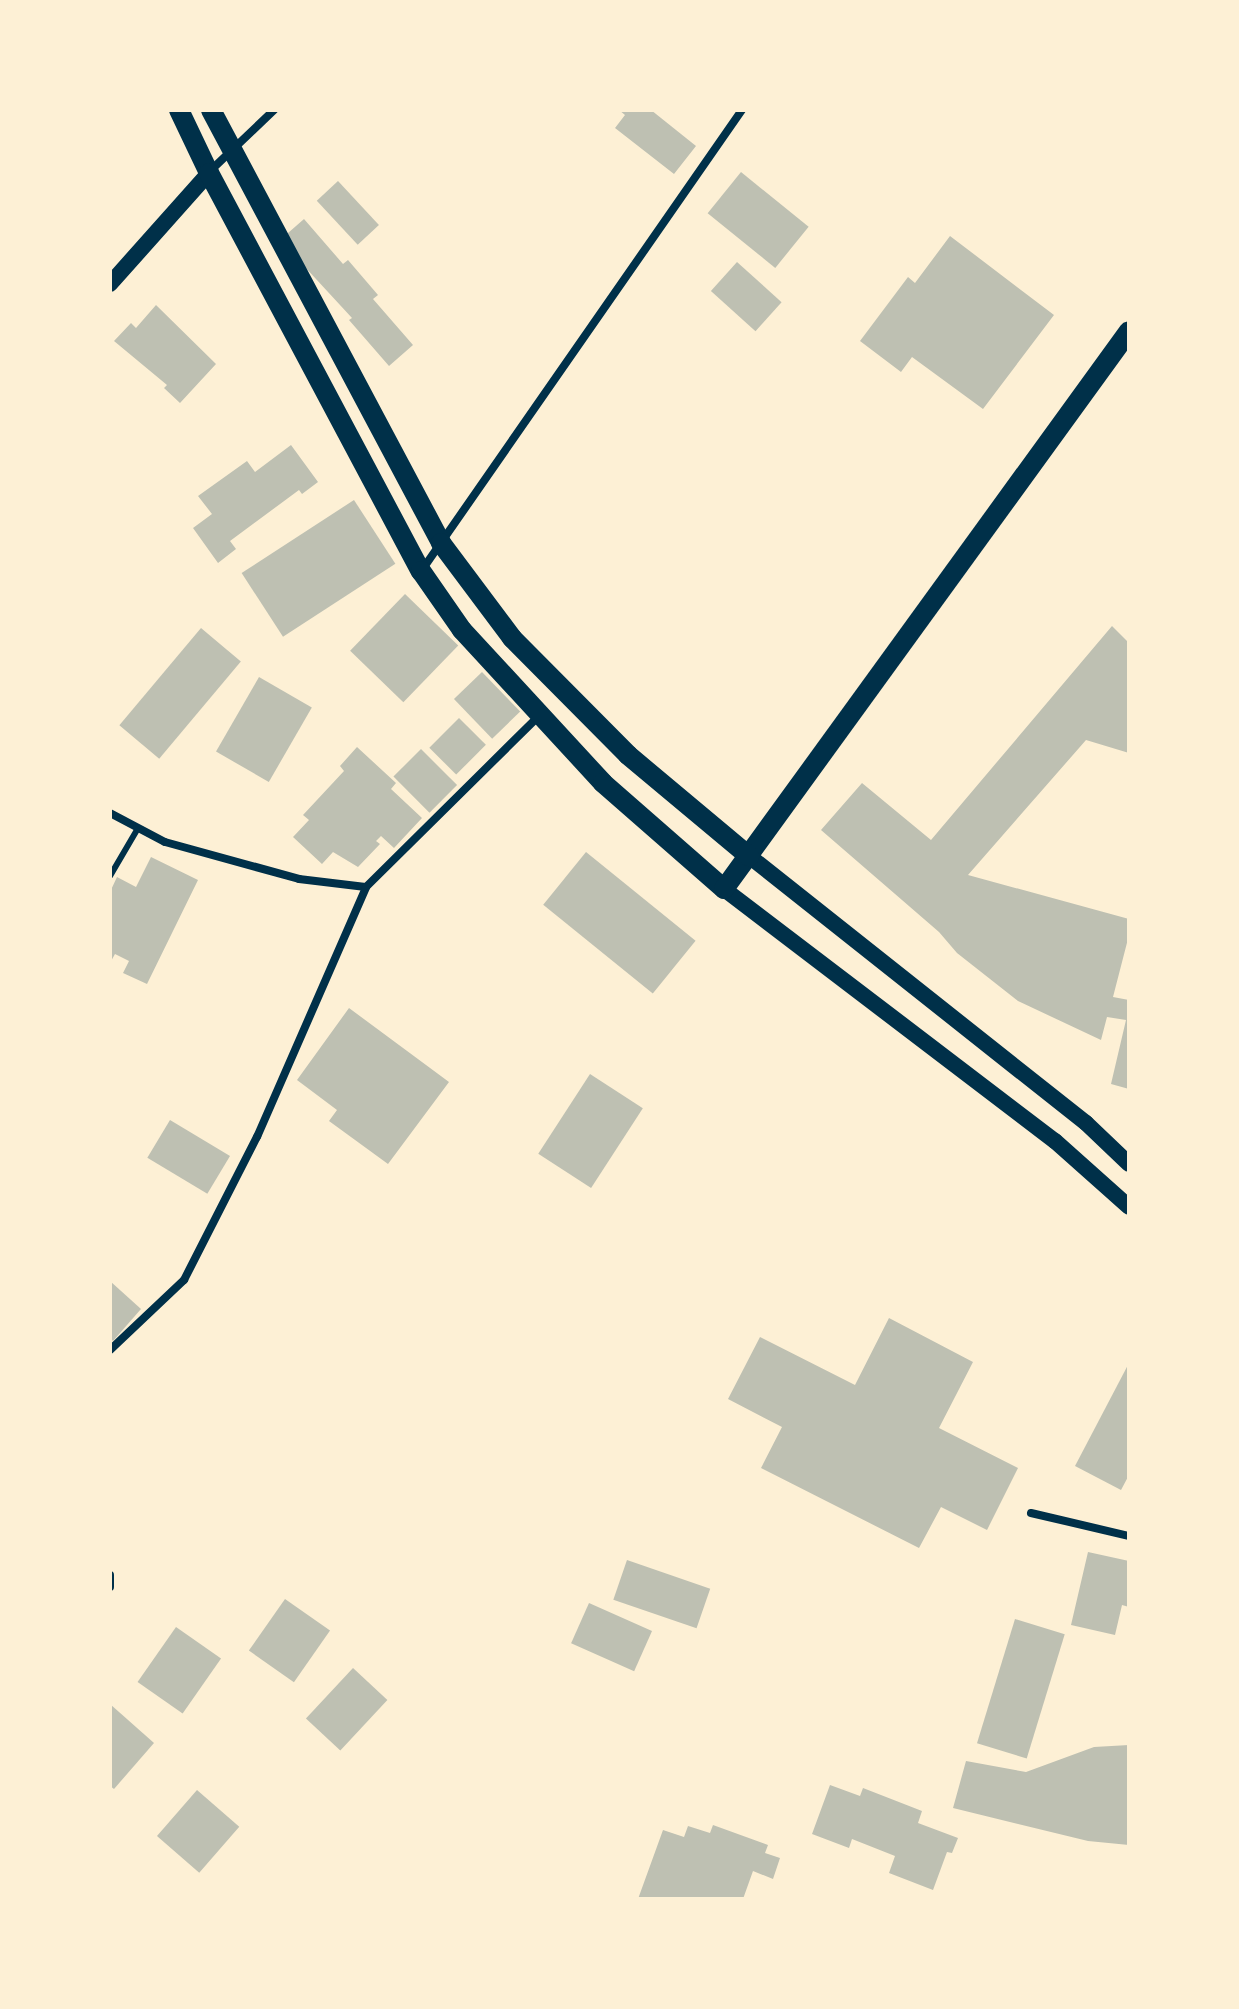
<!DOCTYPE html>
<style>
body{margin:0}
#map{position:relative;width:1239px;height:2009px;overflow:hidden;background:#fdf0d5;font-family:Cabin,sans-serif}
div>[style]{position:absolute}
[style*='--x']{left:calc(var(--x)*1px);top:calc(var(--y)*1px);width:calc(var(--w)*1px);rotate:calc(var(--a)*1deg)}
.building>*{inset:0;background:#bec0b2;transform-origin:0 0}
.service>*{height:6px;margin:-3px;padding:0 3px;transform-origin:3px;border-radius:3px;background:#003049}
.minor>*{height:8px;margin:-4px;padding:0 4px;transform-origin:4px;border-radius:4px;background:#003049}
.secondary>*{height:16px;margin:-8px;padding:0 8px;transform-origin:8px;border-radius:8px;background:#003049}
.primary>*{height:20px;margin:-10px;padding:0 10px;transform-origin:10px;border-radius:10px;background:#003049}
span{translate:-50% -50%;white-space:nowrap;text-align:center;line-height:1.15;-webkit-text-stroke:8px #fdf0d5;paint-order:stroke}
.frame{position:absolute;inset:0;border:112px solid #fdf0d5;pointer-events:none}
</style>
<div id="map">
<div class="building">
<div style="clip-path:polygon(619px 110px,651px 110px,696px 146px,674px 174px,615px 128px,625px 115px)"></div>
<div style="left:741px;top:172px;width:87px;height:53px;rotate:39deg"></div>
<div style="left:338px;top:181px;width:60px;height:29px;rotate:47deg"></div>
<div style="clip-path:polygon(304px 219px,343px 264px,348px 260px,378px 295px,373px 299px,413px 345px,389px 366px,349px 320px,352px 318px,280px 240px)"></div>
<div style="clip-path:polygon(950px 236px,1054px 315px,983px 409px,912px 357px,901px 372px,860px 341px,908px 277px,915px 283px)"></div>
<div style="left:737px;top:262px;width:60px;height:39px;rotate:42deg"></div>
<div style="clip-path:polygon(156px 305px,216px 364px,180px 403px,164px 388px,167px 385px,114px 341px,131px 323px,136px 328px)"></div>
<div style="clip-path:polygon(291px 445px,318px 482px,302px 494px,299px 490px,230px 541px,236px 549px,218px 563px,193px 528px,212px 514px,198px 496px,247px 461px,255px 472px)"></div>
<div style="left:354px;top:500px;width:76px;height:134px;rotate:57deg"></div>
<div style="left:405px;top:594px;width:74px;height:79px;rotate:44deg"></div>
<div style="clip-path:polygon(1112px 626px,1129px 643px,1129px 753px,1086px 740px,968px 875px,1129px 919px,1129px 935px,1113px 997px,1129px 1000px,1129px 1089px,1111px 1084px,1126px 1020px,1107px 1017px,1101px 1040px,1018px 1001px,957px 953px,939px 932px,821px 830px,862px 783px,931px 840px)"></div>
<div style="left:201px;top:628px;width:52px;height:127px;rotate:40deg"></div>
<div style="left:482px;top:672px;width:55px;height:39px;rotate:46deg"></div>
<div style="left:259px;top:677px;width:61px;height:86px;rotate:30deg"></div>
<div style="left:459px;top:718px;width:38px;height:42px;rotate:45deg"></div>
<div style="clip-path:polygon(357px 747px,396px 783px,391px 789px,422px 818px,394px 848px,381px 836px,376px 841px,380px 844px,358px 867px,333px 852px,322px 864px,293px 837px,309px 820px,303px 815px,344px 771px,340px 766px)"></div>
<div style="left:421px;top:749px;width:51px;height:39px;rotate:45deg"></div>
<div style="left:586px;top:852px;width:141px;height:68px;rotate:39deg"></div>
<div style="clip-path:polygon(151px 857px,198px 880px,147px 984px,123px 973px,129px 961px,115px 954px,110px 963px,110px 892px,117px 877px,136px 887px)"></div>
<div style="clip-path:polygon(349px 1008px,449px 1082px,388px 1164px,329px 1121px,337px 1110px,297px 1080px)"></div>
<div style="left:590px;top:1074px;width:63px;height:95px;rotate:33deg"></div>
<div style="left:170px;top:1120px;width:70px;height:44px;rotate:31deg"></div>
<div style="clip-path:polygon(110px 1281px,141px 1309px,113px 1341px,110px 1338px)"></div>
<div style="clip-path:polygon(889px 1318px,973px 1362px,939px 1428px,1018px 1468px,987px 1530px,941px 1507px,919px 1548px,761px 1468px,782px 1427px,728px 1399px,760px 1337px,855px 1385px)"></div>
<div style="clip-path:polygon(1129px 1363px,1129px 1475px,1121px 1490px,1075px 1466px)"></div>
<div style="clip-path:polygon(1088px 1552px,1129px 1561px,1129px 1607px,1122px 1605px,1115px 1635px,1071px 1625px)"></div>
<div style="left:627px;top:1560px;width:88px;height:42px;rotate:19deg"></div>
<div style="left:285px;top:1599px;width:55px;height:63px;rotate:35deg"></div>
<div style="left:589px;top:1603px;width:69px;height:44px;rotate:24deg"></div>
<div style="left:1015px;top:1619px;width:52px;height:130px;rotate:17deg"></div>
<div style="left:176px;top:1627px;width:55px;height:67px;rotate:35deg"></div>
<div style="left:353px;top:1668px;width:47px;height:69px;rotate:43deg"></div>
<div style="clip-path:polygon(110px 1704px,154px 1743px,114px 1789px,110px 1786px)"></div>
<div style="clip-path:polygon(1129px 1745px,1129px 1845px,1088px 1841px,953px 1808px,966px 1761px,1026px 1772px,1094px 1747px)"></div>
<div style="clip-path:polygon(830px 1785px,860px 1796px,863px 1788px,922px 1811px,918px 1823px,958px 1838px,952px 1853px,947px 1852px,933px 1890px,889px 1873px,895px 1856px,852px 1839px,849px 1848px,812px 1834px)"></div>
<div style="left:197px;top:1790px;width:56px;height:61px;rotate:41deg"></div>
<div style="clip-path:polygon(713px 1825px,768px 1845px,765px 1853px,780px 1858px,773px 1879px,753px 1871px,743px 1899px,638px 1899px,663px 1830px,684px 1837px,688px 1826px,710px 1833px)"></div>
</div>
<div class="service">
<div style="--x:110;--y:876;--w:56;--a:-59.7"></div>
</div>
<div class="minor">
<div style="--x:209;--y:172;--w:90;--a:-43.6"></div>
<div style="--x:422;--y:570;--w:560;--a:-55.18"></div>
<div style="--x:110;--y:813;--w:62;--a:27.8"></div>
<div style="--x:165;--y:842;--w:139;--a:15.4"></div>
<div style="--x:299;--y:879;--w:67;--a:6.8"></div>
<div style="--x:366;--y:887;--w:243;--a:-44.7"></div>
<div style="--x:110;--y:1350;--w:102;--a:-43.4"></div>
<div style="--x:184;--y:1280;--w:161;--a:-63"></div>
<div style="--x:257;--y:1137;--w:273;--a:-66.4"></div>
<div style="--x:1031;--y:1513;--w:101;--a:13.2"></div>
<div style="--x:110;--y:1575;--w:12;--a:90"></div>
</div>
<div class="secondary">
<div style="--x:110;--y:284;--w:149;--a:-48.3"></div>
<div style="--x:749;--y:856;--w:430;--a:38.4"></div>
<div style="--x:1086;--y:1123;--w:59;--a:43.6"></div>
<div style="--x:724;--y:889;--w:416;--a:37.3"></div>
<div style="--x:1055;--y:1141;--w:99;--a:41.7"></div>
</div>
<div class="primary">
<div style="--x:179;--y:110;--w:70;--a:64.5"></div>
<div style="--x:209;--y:173;--w:451;--a:62"></div>
<div style="--x:421;--y:571;--w:72;--a:55.2"></div>
<div style="--x:462;--y:630;--w:208;--a:47.3"></div>
<div style="--x:603;--y:783;--w:161;--a:41.2"></div>
<div style="--x:724;--y:889;--w:689;--a:-54.03"></div>
<div style="--x:211;--y:110;--w:490;--a:62"></div>
<div style="--x:441;--y:543;--w:119;--a:53.2"></div>
<div style="--x:512;--y:638;--w:165;--a:45.2"></div>
<div style="--x:628;--y:755;--w:158;--a:39.9"></div>
</div>
<div class="frame"></div>
</div>
